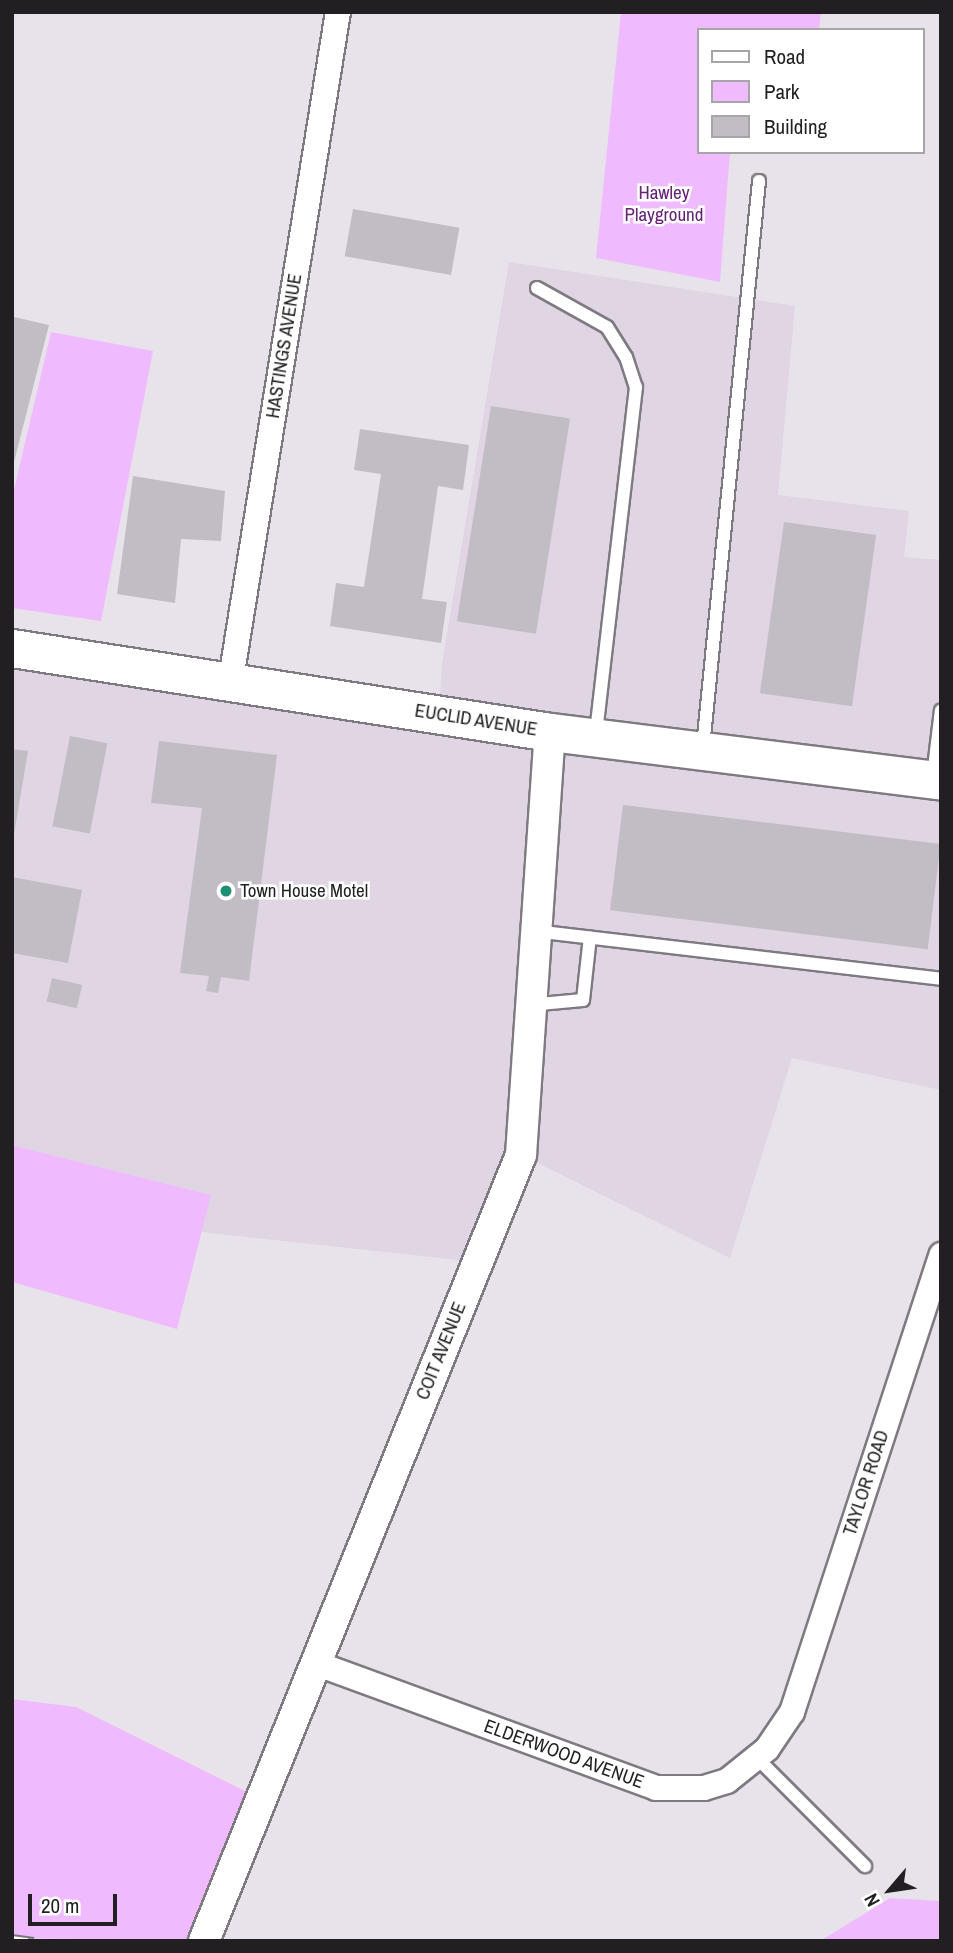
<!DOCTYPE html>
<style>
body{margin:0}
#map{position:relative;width:953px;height:1953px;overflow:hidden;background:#e8e3ea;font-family:"Archivo Narrow",sans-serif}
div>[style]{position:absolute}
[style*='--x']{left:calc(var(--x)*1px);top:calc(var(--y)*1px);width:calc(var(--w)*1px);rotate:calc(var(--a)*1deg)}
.built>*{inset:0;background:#dfd5e3}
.green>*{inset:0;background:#f0bbfe}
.building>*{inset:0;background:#c2bdc4;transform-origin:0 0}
.roads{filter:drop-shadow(2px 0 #7f7a81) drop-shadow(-2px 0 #7f7a81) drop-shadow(0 2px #7f7a81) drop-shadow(0 -2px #7f7a81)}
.service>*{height:12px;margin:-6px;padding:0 6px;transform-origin:6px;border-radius:6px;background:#fff}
.minor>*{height:24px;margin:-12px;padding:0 12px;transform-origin:12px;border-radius:12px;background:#fff}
.tertiary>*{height:30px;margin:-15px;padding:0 15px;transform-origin:15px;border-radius:15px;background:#fff}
.primary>*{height:37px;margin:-18.5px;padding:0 18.5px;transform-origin:18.5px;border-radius:18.5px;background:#fff}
.rail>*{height:8px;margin-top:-4px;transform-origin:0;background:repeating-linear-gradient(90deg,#fff 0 16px,#7a767b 0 32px);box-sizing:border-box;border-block:2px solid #7a767b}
.dots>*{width:19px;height:19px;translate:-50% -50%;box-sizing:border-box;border:4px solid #fff;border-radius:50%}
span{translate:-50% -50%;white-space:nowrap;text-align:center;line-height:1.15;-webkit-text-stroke:5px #fff;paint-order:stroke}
.park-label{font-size:19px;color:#652476}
.street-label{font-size:19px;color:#211f22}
.poi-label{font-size:19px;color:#211f22}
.left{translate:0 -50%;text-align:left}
.frame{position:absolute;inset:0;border:14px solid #211f22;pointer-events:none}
.legend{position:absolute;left:697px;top:28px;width:228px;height:126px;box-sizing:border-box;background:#fff;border:2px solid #a6a5a7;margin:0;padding:9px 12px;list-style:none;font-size:21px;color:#211f22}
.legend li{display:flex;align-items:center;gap:14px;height:35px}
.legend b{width:35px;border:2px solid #a6a5a7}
.north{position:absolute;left:855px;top:1855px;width:70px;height:70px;-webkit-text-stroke:5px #fff;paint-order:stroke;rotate:241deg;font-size:19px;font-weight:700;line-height:28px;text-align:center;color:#211f22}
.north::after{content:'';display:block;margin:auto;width:24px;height:32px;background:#211f22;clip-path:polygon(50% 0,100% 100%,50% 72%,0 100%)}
.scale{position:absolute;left:28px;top:1894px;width:89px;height:32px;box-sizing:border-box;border:4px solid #211f22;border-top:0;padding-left:9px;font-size:21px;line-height:24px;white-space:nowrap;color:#211f22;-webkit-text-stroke:5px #fff;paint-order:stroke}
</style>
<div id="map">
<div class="built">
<div style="clip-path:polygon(509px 262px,795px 306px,778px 495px,909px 511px,904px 557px,941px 560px,941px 1090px,792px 1058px,730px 1258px,521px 1155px,477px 1262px,201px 1232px,210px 1195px,12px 1145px,12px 648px,439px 714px,442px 664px)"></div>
</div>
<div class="green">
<div style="clip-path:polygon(621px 12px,821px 12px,819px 30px,699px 30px,699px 152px,730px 152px,720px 282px,596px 258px)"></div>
<div style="clip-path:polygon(51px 332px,153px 351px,101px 621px,12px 608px,12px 498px)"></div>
<div style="clip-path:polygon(12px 1145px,211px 1195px,177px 1329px,12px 1282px)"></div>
<div style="clip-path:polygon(12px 1699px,76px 1707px,261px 1799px,204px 1941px,12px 1938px)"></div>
<div style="clip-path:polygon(890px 1898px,941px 1901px,941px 1941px,820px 1941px)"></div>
</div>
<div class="building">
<div style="left:353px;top:209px;width:108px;height:48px;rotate:10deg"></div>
<div style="clip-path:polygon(14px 317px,49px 325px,13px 466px,12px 324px)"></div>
<div style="left:491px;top:406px;width:80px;height:218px;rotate:9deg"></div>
<div style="clip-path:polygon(360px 429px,469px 445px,463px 490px,438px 486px,422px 599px,447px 602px,441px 643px,330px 626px,336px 583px,364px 587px,381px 474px,354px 470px)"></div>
<div style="clip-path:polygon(133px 476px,225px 491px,221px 541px,181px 539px,175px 603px,117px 594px)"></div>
<div style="left:784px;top:522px;width:93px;height:173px;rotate:8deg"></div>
<div style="left:70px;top:736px;width:38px;height:92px;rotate:11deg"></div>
<div style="clip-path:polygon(159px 741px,277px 755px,249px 981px,221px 977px,218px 993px,206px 991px,209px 976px,180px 973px,202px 808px,151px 803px)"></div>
<div style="clip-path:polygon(12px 749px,28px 751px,14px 834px,12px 834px)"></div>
<div style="left:623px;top:805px;width:320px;height:106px;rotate:7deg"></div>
<div style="clip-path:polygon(12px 877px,82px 890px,68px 963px,12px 953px)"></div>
<div style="left:52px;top:978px;width:31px;height:24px;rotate:13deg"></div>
</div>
<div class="roads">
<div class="service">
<div style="--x:537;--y:288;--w:80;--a:29.1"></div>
<div style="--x:607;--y:327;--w:36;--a:58"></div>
<div style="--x:626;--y:357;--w:32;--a:72"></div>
<div style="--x:636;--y:387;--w:349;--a:96.6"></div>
<div style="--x:703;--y:747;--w:569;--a:-84.35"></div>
<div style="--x:933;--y:776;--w:66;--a:-83.1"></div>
<div style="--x:534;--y:931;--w:410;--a:6.7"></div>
<div style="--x:529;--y:1005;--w:54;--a:-5.3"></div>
<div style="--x:583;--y:1000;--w:63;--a:-83.7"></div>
<div style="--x:757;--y:1758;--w:153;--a:45"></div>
</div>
<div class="minor">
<div style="--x:231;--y:679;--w:676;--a:-80.89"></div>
<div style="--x:315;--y:1663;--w:363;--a:20.1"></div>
<div style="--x:656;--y:1788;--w:48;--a:0"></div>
<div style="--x:704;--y:1788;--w:24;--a:-17"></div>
<div style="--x:727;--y:1781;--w:51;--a:-38.7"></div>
<div style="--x:767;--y:1749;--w:45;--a:-56"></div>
<div style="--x:792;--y:1712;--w:481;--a:-71.9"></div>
</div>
<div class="tertiary">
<div style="--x:204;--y:1941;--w:848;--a:-68.04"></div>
<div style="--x:521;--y:1155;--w:424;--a:-86.1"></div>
</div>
<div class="primary">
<div style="--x:12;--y:648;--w:545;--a:8.87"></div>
<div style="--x:550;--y:732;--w:394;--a:7.1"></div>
</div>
</div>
<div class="rail">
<div style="--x:12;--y:1938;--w:22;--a:8"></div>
</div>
<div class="dots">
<div style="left:226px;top:891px;background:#1e9071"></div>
</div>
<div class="park-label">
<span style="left:664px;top:204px">Hawley<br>Playground</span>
</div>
<div class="street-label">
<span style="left:284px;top:346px;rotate:-81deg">HASTINGS AVENUE</span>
<span style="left:476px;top:720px;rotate:9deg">EUCLID AVENUE</span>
<span style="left:441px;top:1351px;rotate:-68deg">COIT AVENUE</span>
<span style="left:866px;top:1483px;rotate:-72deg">TAYLOR ROAD</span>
<span style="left:564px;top:1754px;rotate:20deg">ELDERWOOD AVENUE</span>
</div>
<div class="poi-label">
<span class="left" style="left:240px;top:891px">Town House Motel</span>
</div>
<div class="frame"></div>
<ul class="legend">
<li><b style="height:9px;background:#fff"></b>Road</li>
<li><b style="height:19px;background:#f0bbfe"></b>Park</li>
<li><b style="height:19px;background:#c2bdc4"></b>Building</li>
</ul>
<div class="north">N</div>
<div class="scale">20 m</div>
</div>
